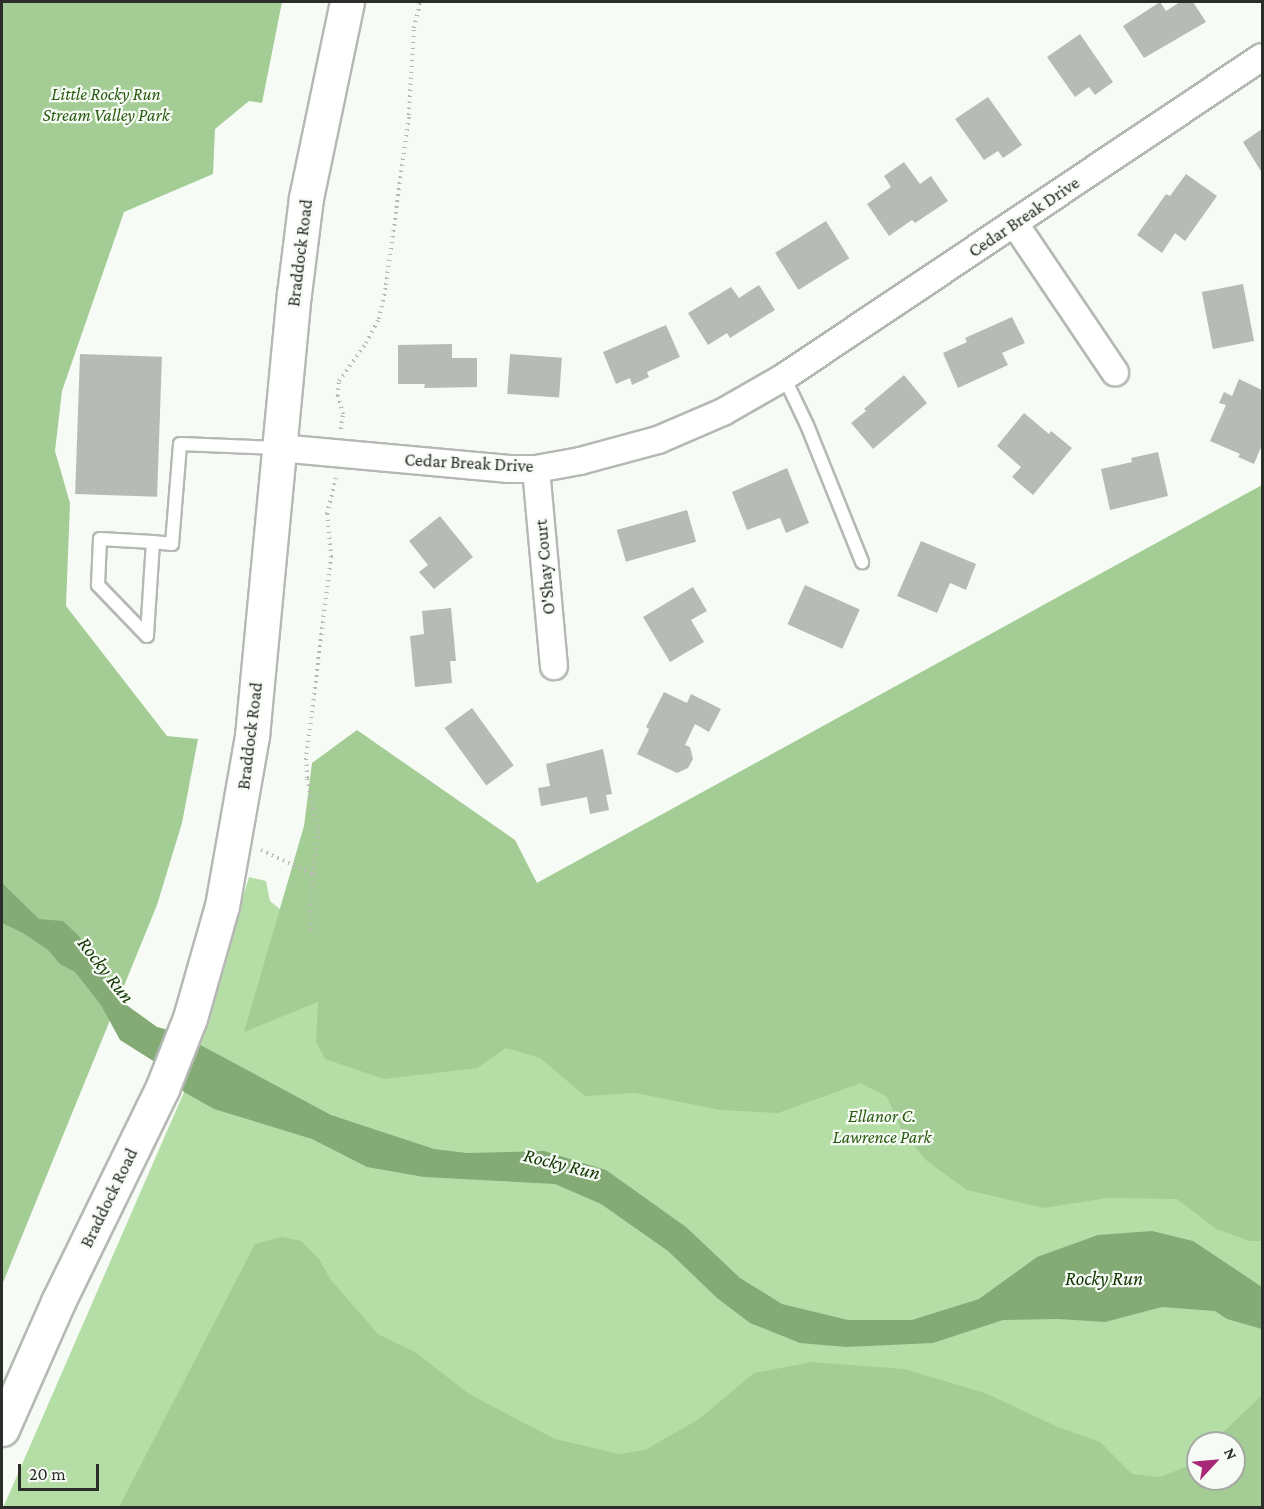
<!DOCTYPE html>
<style>
body{margin:0}
#map{position:relative;width:1264px;height:1509px;overflow:hidden;background:#f7fbf5;font-family:"Crimson Pro",serif}
div>[style]{position:absolute}
[style*='--x']{left:calc(var(--x)*1px);top:calc(var(--y)*1px);width:calc(var(--w)*1px);rotate:calc(var(--a)*1deg)}
.green>*{inset:0;background:#b5dea6}
.forest>*{inset:0;background:#a4cd95}
.water>*{inset:0;background:#84ab75}
.building>*{inset:0;background:#b7bbb6;transform-origin:0 0}
.path>*{height:4px;margin-top:-2px;transform-origin:0;background:repeating-linear-gradient(90deg,#b5b8b3 0 1.5px,transparent 0 6px)}
.roads{filter:drop-shadow(2px 0 #b5b9b4) drop-shadow(-2px 0 #b5b9b4) drop-shadow(0 2px #b5b9b4) drop-shadow(0 -2px #b5b9b4)}
.lane>*{height:12px;margin:-6px;padding:0 6px;transform-origin:6px;border-radius:6px;background:#fff}
.street>*{height:26px;margin:-13px;padding:0 13px;transform-origin:13px;border-radius:13px;background:#fff}
.secondary>*{height:33px;margin:-16.5px;padding:0 16.5px;transform-origin:16.5px;border-radius:16.5px;background:#fff}
span{translate:-50% -50%;white-space:nowrap;text-align:center;line-height:1.15;-webkit-text-stroke:4.5px #f7fbf5;paint-order:stroke}
.park-label{font-size:18px;color:#295b0f;font-style:italic}
.street-label{font-size:18px;color:#2b2d2a}
.water-label{font-size:20px;color:#113600;font-style:italic}
.frame{position:absolute;inset:0;border:3px solid #2b2d2a;pointer-events:none}
.north{position:absolute;left:1186px;top:1431px;width:60px;height:60px;box-sizing:border-box;background:#f7fbf5;border:2px solid #a5a9a4;border-radius:50%;rotate:64deg;font-size:16px;font-weight:700;line-height:24px;text-align:center;color:#2b2d2a}
.north::after{content:'';display:block;margin:auto;width:21px;height:27px;background:#a82878;clip-path:polygon(50% 0,100% 100%,50% 72%,0 100%)}
.scale{position:absolute;left:18px;top:1464px;width:81px;height:27px;box-sizing:border-box;border:3px solid #2b2d2a;border-top:0;padding-left:8px;font-size:18px;line-height:21px;white-space:nowrap;color:#2b2d2a;-webkit-text-stroke:4px #f7fbf5;paint-order:stroke}
</style>
<div id="map">
<div class="green">
<div style="clip-path:polygon(evenodd,1262px 486px,1262px 1507px,3px 1508px,184px 1092px,249px 877px,266px 881px,270px 901px,322px 943px,537px 883px,1262px 486px,1198px 1443px,1234px 1443px,1234px 1479px,1198px 1479px,1198px 1443px)"></div>
</div>
<div class="forest">
<div style="clip-path:polygon(2px 2px,282px 2px,262px 103px,249px 101px,215px 129px,213px 174px,124px 212px,62px 391px,55px 451px,70px 503px,66px 606px,167px 736px,198px 739px,182px 823px,157px 905px,2px 1285px)"></div>
<div style="clip-path:polygon(1262px 485px,1262px 1241px,1250px 1241px,1216px 1229px,1177px 1199px,1108px 1198px,1044px 1208px,967px 1190px,927px 1161px,903px 1133px,887px 1097px,861px 1083px,778px 1113px,721px 1110px,635px 1093px,585px 1096px,540px 1058px,506px 1048px,477px 1068px,384px 1079px,325px 1059px,316px 1041px,318px 1002px,244px 1032px,304px 826px,312px 763px,357px 730px,515px 840px,537px 883px)"></div>
<div style="clip-path:polygon(282px 1237px,301px 1241px,319px 1259px,331px 1280px,378px 1334px,415px 1352px,469px 1394px,555px 1439px,619px 1454px,645px 1450px,699px 1419px,754px 1373px,812px 1362px,904px 1369px,985px 1393px,1058px 1427px,1100px 1442px,1132px 1474px,1160px 1477px,1188px 1466px,1198px 1457px,1198px 1479px,1234px 1479px,1234px 1443px,1212px 1443px,1262px 1395px,1262px 1507px,119px 1507px,255px 1244px)"></div>
</div>
<div class="water">
<div style="clip-path:polygon(2px 883px,39px 919px,63px 921px,78px 935px,121px 1001px,157px 1027px,176px 1032px,331px 1115px,434px 1149px,467px 1153px,544px 1151px,606px 1170px,686px 1227px,740px 1278px,782px 1304px,848px 1320px,912px 1320px,979px 1299px,1037px 1257px,1098px 1235px,1152px 1231px,1193px 1241px,1262px 1287px,1262px 1329px,1227px 1319px,1215px 1311px,1162px 1307px,1105px 1322px,1058px 1319px,1003px 1320px,933px 1343px,846px 1347px,800px 1343px,750px 1323px,717px 1298px,668px 1251px,601px 1204px,555px 1184px,424px 1177px,367px 1167px,312px 1139px,214px 1109px,184px 1092px,166px 1069px,120px 1040px,101px 1005px,75px 972px,60px 964px,48px 950px,23px 933px,2px 923px)"></div>
</div>
<div class="building">
<div style="clip-path:polygon(1160px 2px,1166px 11px,1180px 2px,1193px 2px,1206px 22px,1144px 58px,1123px 26px)"></div>
<div style="clip-path:polygon(1080px 34px,1113px 82px,1095px 95px,1089px 87px,1075px 97px,1047px 57px)"></div>
<div style="clip-path:polygon(988px 97px,1022px 145px,1003px 158px,998px 151px,984px 160px,955px 119px)"></div>
<div style="clip-path:polygon(1262px 129px,1262px 173px,1243px 142px)"></div>
<div style="clip-path:polygon(904px 162px,920px 184px,931px 176px,948px 201px,915px 223px,912px 220px,889px 236px,867px 204px,891px 187px,884px 176px)"></div>
<div style="clip-path:polygon(1186px 174px,1217px 196px,1185px 241px,1175px 233px,1162px 253px,1137px 235px,1166px 194px,1170px 196px)"></div>
<div style="left:826px;top:221px;width:44px;height:60px;rotate:58deg"></div>
<div style="left:1243px;top:284px;width:58px;height:42px;rotate:79deg"></div>
<div style="clip-path:polygon(759px 285px,775px 310px,730px 338px,727px 333px,708px 345px,688px 313px,731px 287px,739px 298px)"></div>
<div style="clip-path:polygon(1012px 317px,1025px 343px,1002px 353px,1008px 365px,958px 388px,943px 353px,967px 342px,965px 338px)"></div>
<div style="clip-path:polygon(666px 325px,680px 357px,647px 372px,649px 377px,632px 385px,630px 378px,616px 384px,603px 352px)"></div>
<div style="clip-path:polygon(452px 344px,452px 358px,477px 358px,477px 387px,424px 388px,425px 384px,398px 384px,398px 345px)"></div>
<div style="left:80px;top:354px;width:82px;height:140px;rotate:2deg"></div>
<div style="left:510px;top:354px;width:52px;height:40px;rotate:4deg"></div>
<div style="clip-path:polygon(904px 375px,927px 403px,873px 449px,851px 423px,866px 411px,864px 409px)"></div>
<div style="clip-path:polygon(1239px 379px,1262px 390px,1262px 445px,1254px 464px,1238px 457px,1240px 454px,1210px 441px,1226px 405px,1219px 403px,1224px 392px,1232px 396px)"></div>
<div style="clip-path:polygon(1024px 413px,1049px 434px,1051px 431px,1072px 448px,1033px 495px,1012px 477px,1021px 467px,997px 446px)"></div>
<div style="clip-path:polygon(1158px 452px,1168px 496px,1110px 510px,1101px 469px,1132px 462px,1131px 458px)"></div>
<div style="clip-path:polygon(787px 468px,809px 523px,786px 533px,780px 518px,747px 530px,732px 492px)"></div>
<div style="left:687px;top:510px;width:33px;height:73px;rotate:74deg"></div>
<div style="clip-path:polygon(440px 516px,473px 557px,434px 589px,419px 572px,428px 565px,409px 541px)"></div>
<div style="clip-path:polygon(921px 541px,976px 564px,966px 590px,950px 583px,937px 613px,897px 596px)"></div>
<div style="left:805px;top:585px;width:60px;height:43px;rotate:24deg"></div>
<div style="clip-path:polygon(693px 587px,707px 611px,691px 620px,704px 642px,670px 662px,643px 617px)"></div>
<div style="clip-path:polygon(451px 608px,456px 661px,450px 661px,452px 683px,415px 687px,410px 636px,424px 634px,422px 611px)"></div>
<div style="clip-path:polygon(664px 692px,687px 703px,691px 694px,721px 709px,709px 732px,695px 724px,685px 745px,690px 747px,693px 759px,688px 768px,677px 773px,637px 754px,649px 729px,646px 727px)"></div>
<div style="left:472px;top:708px;width:71px;height:34px;rotate:54deg"></div>
<div style="clip-path:polygon(603px 749px,612px 794px,606px 795px,609px 810px,590px 814px,587px 797px,541px 806px,538px 788px,550px 786px,546px 764px)"></div>
</div>
<div class="path">
<div style="--x:341;--y:429;--w:15;--a:-82"></div>
<div style="--x:343;--y:414;--w:19;--a:-106"></div>
<div style="--x:338;--y:396;--w:15;--a:-86"></div>
<div style="--x:339;--y:381;--w:47;--a:-54.6"></div>
<div style="--x:366;--y:343;--w:27;--a:-62"></div>
<div style="--x:379;--y:319;--w:35;--a:-78"></div>
<div style="--x:386;--y:285;--w:172;--a:-82.3"></div>
<div style="--x:409;--y:115;--w:87;--a:-86.7"></div>
<div style="--x:414;--y:28;--w:27;--a:-77"></div>
<div style="--x:261;--y:850;--w:57;--a:24.8"></div>
<div style="--x:313;--y:874;--w:41;--a:-83"></div>
<div style="--x:318;--y:833;--w:56;--a:-101.3"></div>
<div style="--x:307;--y:778;--w:18;--a:-93"></div>
<div style="--x:306;--y:760;--w:205;--a:-83"></div>
<div style="--x:331;--y:557;--w:43;--a:-95.3"></div>
<div style="--x:327;--y:514;--w:37;--a:-76"></div>
<div style="--x:310;--y:930;--w:56;--a:-86.9"></div>
</div>
<div class="roads">
<div class="lane">
<div style="--x:784;--y:377;--w:53;--a:64.4"></div>
<div style="--x:807;--y:425;--w:148;--a:68.1"></div>
<div style="--x:153;--y:542;--w:94;--a:93.7"></div>
<div style="--x:147;--y:636;--w:71;--a:-133.9"></div>
<div style="--x:98;--y:585;--w:46;--a:-87.5"></div>
<div style="--x:100;--y:539;--w:53;--a:3.2"></div>
<div style="--x:153;--y:542;--w:19;--a:6"></div>
<div style="--x:172;--y:544;--w:100;--a:-85.4"></div>
<div style="--x:180;--y:444;--w:98;--a:2.3"></div>
</div>
<div class="street">
<div style="--x:1015;--y:224;--w:179;--a:56"></div>
<div style="--x:279;--y:448;--w:231;--a:5.2"></div>
<div style="--x:509;--y:469;--w:27;--a:0"></div>
<div style="--x:536;--y:469;--w:45;--a:-10.3"></div>
<div style="--x:580;--y:461;--w:81;--a:-15.1"></div>
<div style="--x:658;--y:440;--w:71;--a:-23.3"></div>
<div style="--x:723;--y:412;--w:70;--a:-29.8"></div>
<div style="--x:784;--y:377;--w:575;--a:-33.8"></div>
<div style="--x:536;--y:469;--w:198;--a:84.8"></div>
</div>
<div class="secondary">
<div style="--x:2;--y:1429;--w:139;--a:-66.2"></div>
<div style="--x:58;--y:1302;--w:237;--a:-64"></div>
<div style="--x:162;--y:1089;--w:76;--a:-68.5"></div>
<div style="--x:190;--y:1018;--w:116;--a:-74.1"></div>
<div style="--x:222;--y:906;--w:173;--a:-80"></div>
<div style="--x:252;--y:736;--w:444;--a:-84.6"></div>
<div style="--x:294;--y:294;--w:97;--a:-82.9"></div>
<div style="--x:306;--y:198;--w:200;--a:-78.2"></div>
</div>
</div>
<div class="park-label">
<span style="left:106px;top:105px">Little Rocky Run<br>Stream Valley Park</span>
<span style="left:882px;top:1127px">Ellanor C.<br>Lawrence Park</span>
</div>
<div class="street-label">
<span style="left:1024px;top:217px;rotate:-34deg">Cedar Break Drive</span>
<span style="left:300px;top:253px;rotate:-83deg">Braddock Road</span>
<span style="left:469px;top:463px;rotate:3deg">Cedar Break Drive</span>
<span style="left:545px;top:567px;rotate:-95deg">O'Shay Court</span>
<span style="left:250px;top:736px;rotate:-83deg">Braddock Road</span>
<span style="left:109px;top:1198px;rotate:-64deg">Braddock Road</span>
</div>
<div class="water-label">
<span style="left:106px;top:970px;rotate:52deg">Rocky Run</span>
<span style="left:562px;top:1164px;rotate:14deg">Rocky Run</span>
<span style="left:1104px;top:1278px">Rocky Run</span>
</div>
<div class="frame"></div>
<div class="north">N</div>
<div class="scale">20 m</div>
</div>
